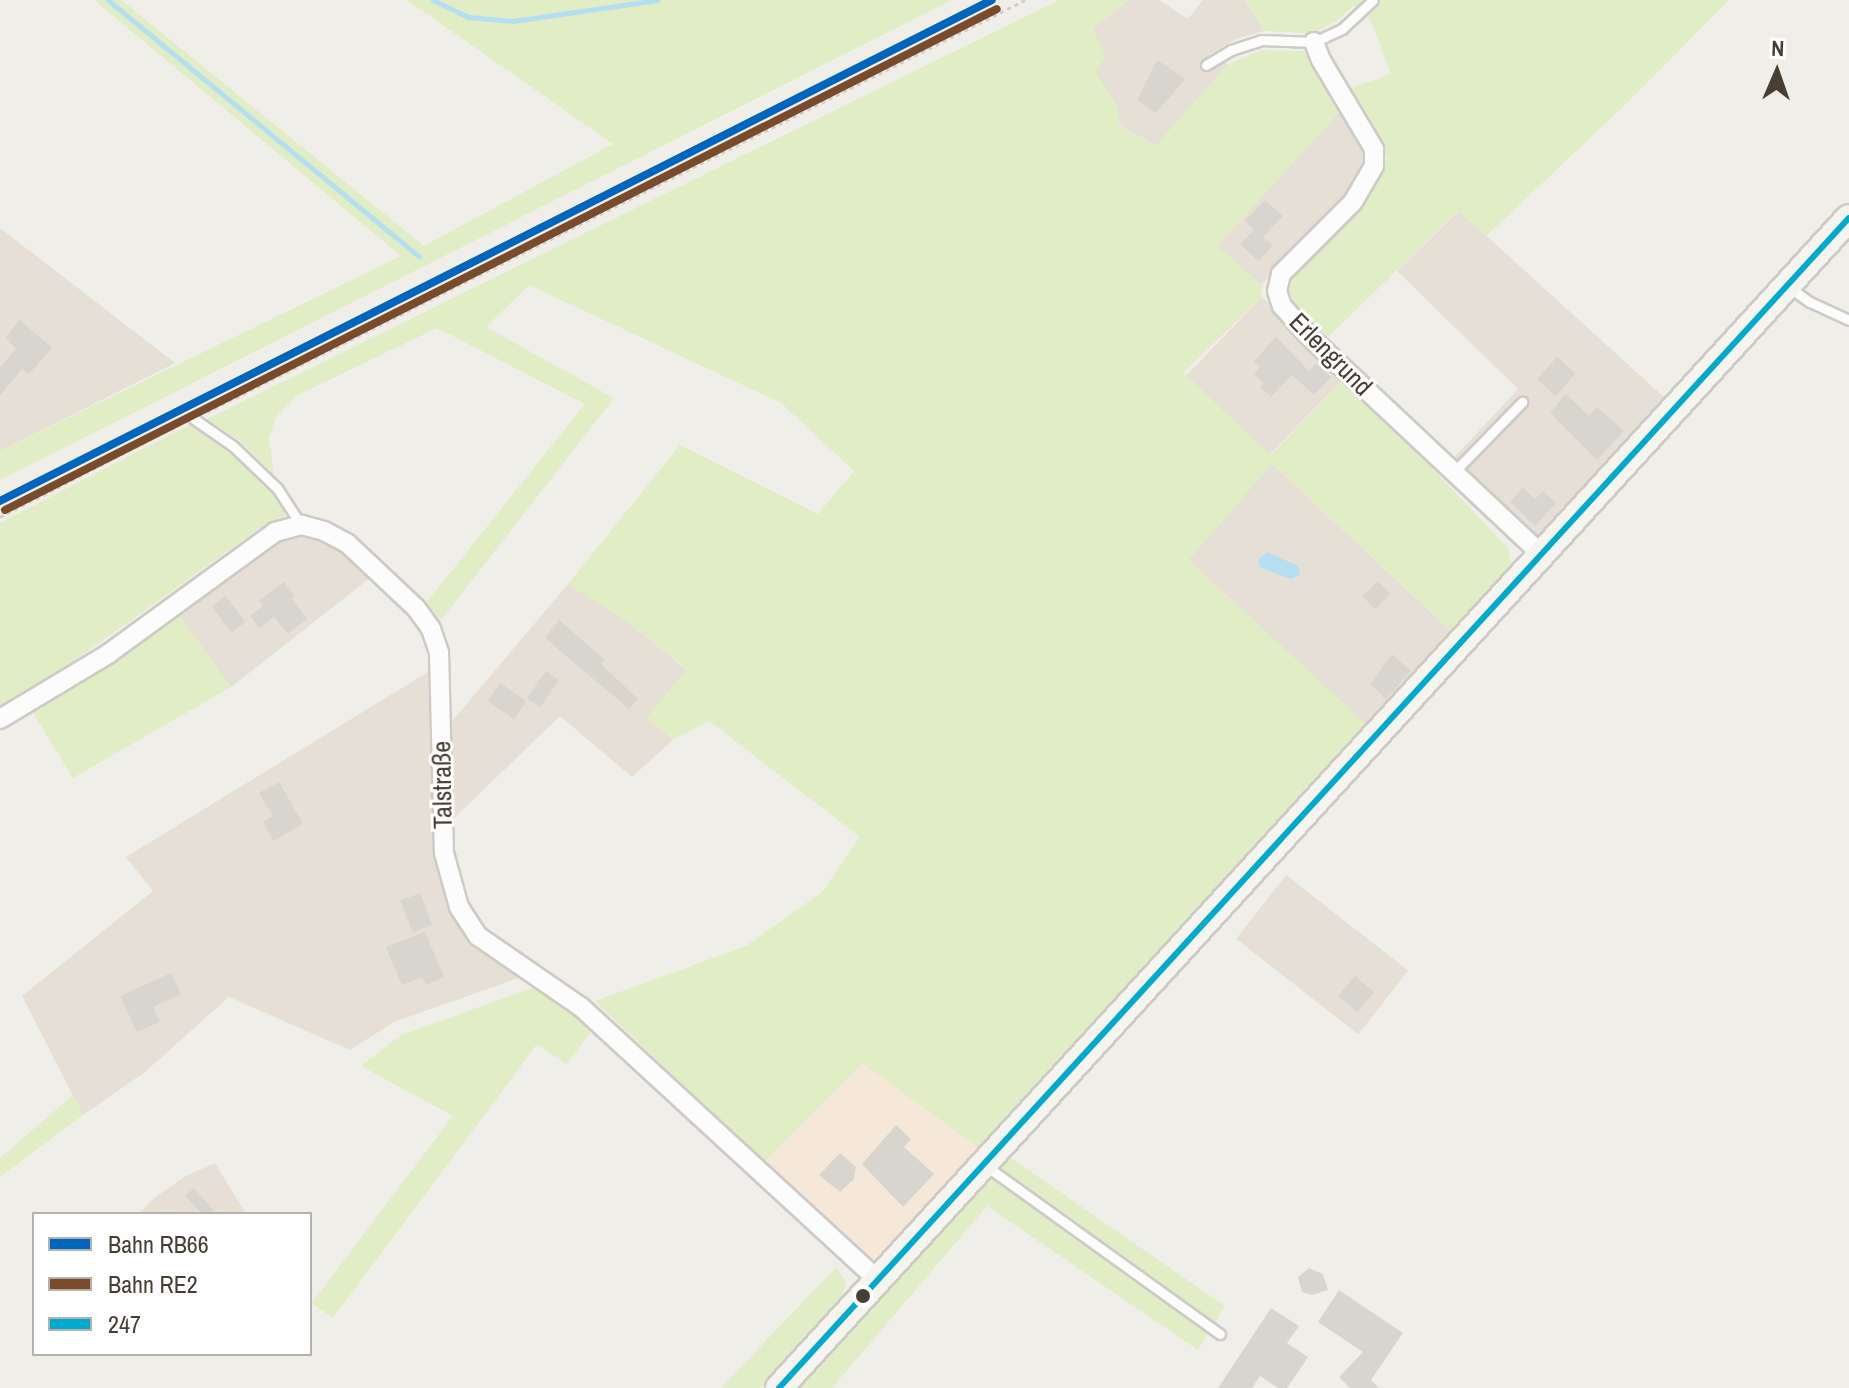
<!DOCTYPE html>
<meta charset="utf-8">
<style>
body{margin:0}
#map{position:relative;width:1849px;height:1388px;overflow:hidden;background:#f0eee8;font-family:"Archivo Narrow",sans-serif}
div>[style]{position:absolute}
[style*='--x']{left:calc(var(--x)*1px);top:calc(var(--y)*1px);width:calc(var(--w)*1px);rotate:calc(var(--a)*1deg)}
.residential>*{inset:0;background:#e5dfd5;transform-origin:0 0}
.commercial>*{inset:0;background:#f5e8d9}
.green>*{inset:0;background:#e0edc5}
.water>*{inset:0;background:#b4dff3}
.stream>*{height:5px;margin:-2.5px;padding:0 2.5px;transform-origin:2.5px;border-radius:2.5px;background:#b4dff3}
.building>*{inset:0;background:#d8d5cf;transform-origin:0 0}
.path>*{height:3px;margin-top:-1.5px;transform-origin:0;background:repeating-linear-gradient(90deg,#d1cec9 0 4px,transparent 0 8px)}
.roads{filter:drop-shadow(2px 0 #cecbc6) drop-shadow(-2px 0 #cecbc6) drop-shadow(0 2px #cecbc6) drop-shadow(0 -2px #cecbc6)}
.service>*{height:9px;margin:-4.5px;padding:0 4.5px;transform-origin:4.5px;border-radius:4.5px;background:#fdfcfc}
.minor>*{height:18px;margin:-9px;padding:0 9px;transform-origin:9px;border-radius:9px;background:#fdfcfc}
.secondary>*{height:26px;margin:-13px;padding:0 13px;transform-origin:13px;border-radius:13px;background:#f6f4ee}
.bus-1>*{height:6px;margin:-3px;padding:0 3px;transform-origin:3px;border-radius:3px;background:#00a9ce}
.rail-1>*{height:8px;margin:-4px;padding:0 4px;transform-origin:4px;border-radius:4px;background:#0065bd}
.rail-2>*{height:8px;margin:-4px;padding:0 4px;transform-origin:4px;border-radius:4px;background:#7a4b2a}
.dots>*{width:22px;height:22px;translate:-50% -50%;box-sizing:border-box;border:4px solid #fff;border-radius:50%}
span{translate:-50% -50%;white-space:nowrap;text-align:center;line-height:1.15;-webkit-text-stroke:6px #fff;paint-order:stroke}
.street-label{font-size:26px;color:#473e34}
.legend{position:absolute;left:32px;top:1212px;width:280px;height:144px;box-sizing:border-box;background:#fff;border:2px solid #b5b2ae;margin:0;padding:10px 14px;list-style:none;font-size:24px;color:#473e34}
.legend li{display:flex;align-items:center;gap:16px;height:40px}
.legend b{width:40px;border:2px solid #b5b2ae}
.north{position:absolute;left:1737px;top:32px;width:80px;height:80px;-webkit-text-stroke:6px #fff;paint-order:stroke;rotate:2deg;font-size:22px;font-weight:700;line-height:32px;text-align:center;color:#473e34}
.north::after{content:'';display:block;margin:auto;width:28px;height:36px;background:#473e34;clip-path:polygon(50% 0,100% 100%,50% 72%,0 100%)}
</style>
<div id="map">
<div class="residential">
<div style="clip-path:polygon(1129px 0,1159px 0,1188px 19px,1203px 0,1245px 0,1264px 31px,1236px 39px,1208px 55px,1228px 64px,1156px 146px,1119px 124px,1117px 106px,1095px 72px,1100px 61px,1093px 29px)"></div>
<div style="clip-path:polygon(1342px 109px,1365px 148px,1367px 162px,1355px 188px,1261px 285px,1217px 246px)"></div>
<div style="clip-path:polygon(1459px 211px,1665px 398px,1537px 539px,1452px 460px,1518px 389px,1397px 271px)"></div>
<div style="clip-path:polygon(0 228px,175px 363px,0 451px)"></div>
<div style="left:1262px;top:297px;width:115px;height:109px;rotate:44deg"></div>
<div style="left:1272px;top:464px;width:247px;height:127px;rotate:43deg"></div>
<div style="clip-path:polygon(296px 535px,313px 537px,338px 547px,370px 578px,231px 687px,179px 615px,275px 541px)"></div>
<div style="clip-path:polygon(568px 584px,628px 622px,687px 670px,647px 718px,673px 740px,632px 777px,560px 716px,450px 822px,449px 725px)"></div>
<div style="clip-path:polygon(428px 672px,434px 832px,439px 874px,452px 910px,474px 941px,521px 977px,394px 1022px,350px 1050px,229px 997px,145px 1072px,83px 1115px,22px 996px,153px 891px,126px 857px)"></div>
<div style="left:1286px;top:875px;width:155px;height:81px;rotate:38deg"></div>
<div style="clip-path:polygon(215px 1163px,246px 1214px,139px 1214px,154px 1198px,186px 1176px)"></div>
</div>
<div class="commercial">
<div style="clip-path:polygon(863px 1064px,983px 1151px,875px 1264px,764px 1163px)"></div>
</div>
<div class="green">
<div style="clip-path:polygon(94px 0,121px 0,424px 246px,613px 144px,407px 0,952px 0,0 480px,0 451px,401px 256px)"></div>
<div style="clip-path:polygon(1059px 0,1129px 0,1093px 29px,1106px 57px,1095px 72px,1117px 106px,1119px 124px,1155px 146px,1228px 64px,1262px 50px,1304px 51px,1342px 109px,1218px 246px,1261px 285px,1262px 297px,1183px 373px,1271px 455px,1345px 377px,1508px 548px,1512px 567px,1453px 632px,1272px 464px,1189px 560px,1367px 725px,983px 1151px,863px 1064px,764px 1163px,595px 1001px,746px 946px,822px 892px,860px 837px,709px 721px,673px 740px,646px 718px,687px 669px,628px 622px,568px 584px,680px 445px,818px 514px,854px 471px,781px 403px,529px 285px,486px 327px,614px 398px,441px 620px,426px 603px,585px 404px,437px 328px,298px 395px,276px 417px,269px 438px,274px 475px,239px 440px,207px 419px)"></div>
<div style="clip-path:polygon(1245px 0,1729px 0,1624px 106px,1486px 236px,1458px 211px,1328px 337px,1294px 304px,1288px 290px,1295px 272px,1388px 159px,1369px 117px,1348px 89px,1391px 74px,1371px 21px,1353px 6px,1335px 22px,1313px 33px,1264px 31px)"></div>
<div style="clip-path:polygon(193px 423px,228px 447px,270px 488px,286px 510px,284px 519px,258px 529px,14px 704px,0 709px,0 523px)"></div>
<div style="clip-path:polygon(179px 615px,231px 687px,73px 778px,32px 711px)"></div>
<div style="clip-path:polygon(538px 986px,594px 1028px,566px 1064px,537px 1044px,333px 1318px,312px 1303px,453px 1116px,361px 1066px,401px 1035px)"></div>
<div style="clip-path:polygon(73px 1095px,83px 1115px,0 1177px,0 1158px)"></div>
<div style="clip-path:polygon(1005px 1154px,1225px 1306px,1198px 1350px,987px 1206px,832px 1388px,793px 1388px)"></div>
<div style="clip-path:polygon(836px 1267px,846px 1282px,841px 1301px,760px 1388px,721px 1388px)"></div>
</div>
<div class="water">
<div style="clip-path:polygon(1267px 552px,1298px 566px,1300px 575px,1291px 579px,1261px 568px,1258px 560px)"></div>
</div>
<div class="stream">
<div style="--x:108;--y:0;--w:403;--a:39.5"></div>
<div style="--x:433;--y:0;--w:39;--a:26"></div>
<div style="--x:468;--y:17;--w:45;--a:5.1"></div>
<div style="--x:513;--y:21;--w:146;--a:-8.3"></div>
</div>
<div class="building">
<div style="clip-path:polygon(1157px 60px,1185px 79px,1156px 113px,1137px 100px)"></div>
<div style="clip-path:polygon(1265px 200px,1283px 216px,1263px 237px,1273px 246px,1258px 261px,1240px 244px,1254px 230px,1245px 221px)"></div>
<div style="clip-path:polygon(20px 320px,52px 348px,29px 374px,22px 369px,0 395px,0 367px,16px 349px,6px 337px)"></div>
<div style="clip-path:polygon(1276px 337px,1309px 371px,1316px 363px,1331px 377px,1314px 395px,1292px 375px,1271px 397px,1260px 387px,1264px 383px,1254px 374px,1260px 367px,1254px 361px)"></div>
<div style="left:1557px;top:357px;width:25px;height:30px;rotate:42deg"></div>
<div style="clip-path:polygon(1566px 394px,1589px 416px,1597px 407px,1624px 431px,1597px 460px,1550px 413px)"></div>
<div style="clip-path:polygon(1523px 488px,1535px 499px,1543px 491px,1556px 503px,1535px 526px,1510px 502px)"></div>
<div style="left:1378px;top:581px;width:18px;height:22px;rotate:45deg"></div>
<div style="clip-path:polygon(284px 582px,295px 596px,291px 598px,307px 619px,288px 634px,274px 617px,259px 628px,250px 616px,263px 606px,259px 600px)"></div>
<div style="left:225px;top:596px;width:33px;height:17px;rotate:52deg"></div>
<div style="clip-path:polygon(559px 620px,605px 660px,601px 664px,638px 699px,629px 709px,545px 638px)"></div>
<div style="clip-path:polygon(1392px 654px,1411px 671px,1386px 699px,1370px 684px)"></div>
<div style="left:546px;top:671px;width:16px;height:33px;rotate:35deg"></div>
<div style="left:500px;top:683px;width:32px;height:22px;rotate:34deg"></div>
<div style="clip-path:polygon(279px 782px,303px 824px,273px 841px,263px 822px,273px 816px,259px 793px)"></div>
<div style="left:420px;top:893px;width:34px;height:21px;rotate:69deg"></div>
<div style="clip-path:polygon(425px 932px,444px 977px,426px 985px,422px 977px,402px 985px,386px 947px)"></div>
<div style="clip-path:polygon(171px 973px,181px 994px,153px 1007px,160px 1022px,137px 1032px,120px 996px)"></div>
<div style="left:1355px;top:976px;width:25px;height:26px;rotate:40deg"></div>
<div style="clip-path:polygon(896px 1125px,911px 1139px,904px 1147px,934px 1174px,903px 1207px,862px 1164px)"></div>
<div style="clip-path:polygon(840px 1153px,856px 1167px,854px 1179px,840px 1192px,819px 1175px)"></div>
<div style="clip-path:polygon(194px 1188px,217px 1214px,202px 1214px,185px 1196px)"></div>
<div style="clip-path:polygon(1309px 1268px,1323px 1274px,1328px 1290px,1312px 1295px,1302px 1292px,1298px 1277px)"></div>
<div style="clip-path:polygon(1339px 1290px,1403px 1333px,1371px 1380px,1379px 1388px,1350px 1388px,1339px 1377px,1363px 1352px,1318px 1322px)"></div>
<div style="clip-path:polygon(1271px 1308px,1299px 1326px,1287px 1343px,1308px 1357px,1287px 1388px,1278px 1388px,1260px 1376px,1252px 1388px,1218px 1388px)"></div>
</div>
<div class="path">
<div style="--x:207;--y:412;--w:916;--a:-26.73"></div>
<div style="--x:0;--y:517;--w:205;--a:-27.3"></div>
</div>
<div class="roads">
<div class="service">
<div style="--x:1206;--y:65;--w:29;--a:-31"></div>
<div style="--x:1231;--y:50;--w:32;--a:-18"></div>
<div style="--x:1261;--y:40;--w:53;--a:2.2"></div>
<div style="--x:1314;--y:42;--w:31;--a:-25"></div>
<div style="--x:1342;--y:29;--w:42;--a:-43.1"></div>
<div style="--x:1789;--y:287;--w:26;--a:36"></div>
<div style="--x:1810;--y:302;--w:43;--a:24.8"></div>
<div style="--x:194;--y:419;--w:47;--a:34.7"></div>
<div style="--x:233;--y:446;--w:61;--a:43.7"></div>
<div style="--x:277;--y:488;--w:44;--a:57"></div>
<div style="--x:1454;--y:472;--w:98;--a:-45.8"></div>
<div style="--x:986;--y:1166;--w:288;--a:35.7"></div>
</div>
<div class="minor">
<div style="--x:1314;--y:42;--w:19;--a:69"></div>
<div style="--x:1321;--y:60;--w:104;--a:59.2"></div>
<div style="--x:1374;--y:149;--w:17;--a:90"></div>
<div style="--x:1374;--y:166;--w:42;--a:120.3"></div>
<div style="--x:1353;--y:202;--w:102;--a:135"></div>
<div style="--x:1281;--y:274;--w:17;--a:103"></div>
<div style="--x:1277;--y:291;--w:16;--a:72"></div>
<div style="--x:1282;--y:306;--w:42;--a:47.9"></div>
<div style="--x:1310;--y:337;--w:317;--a:43.2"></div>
<div style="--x:0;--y:719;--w:126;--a:-31"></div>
<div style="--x:108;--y:654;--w:207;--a:-36.1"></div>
<div style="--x:275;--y:532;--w:28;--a:-15"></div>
<div style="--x:302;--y:525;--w:23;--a:15"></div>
<div style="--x:324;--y:531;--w:27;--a:28"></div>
<div style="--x:348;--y:544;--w:93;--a:43.3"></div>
<div style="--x:416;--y:608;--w:26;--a:54"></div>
<div style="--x:431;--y:629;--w:24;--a:71"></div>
<div style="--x:439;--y:652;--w:201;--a:88.6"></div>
<div style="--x:444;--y:853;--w:56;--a:74.5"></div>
<div style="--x:459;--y:907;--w:35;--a:57"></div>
<div style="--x:478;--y:936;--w:125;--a:34.6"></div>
<div style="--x:581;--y:1007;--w:403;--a:42.6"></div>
</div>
<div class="secondary">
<div style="--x:779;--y:1388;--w:1585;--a:-47.56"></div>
</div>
</div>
<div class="bus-1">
<div style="--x:779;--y:1388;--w:1585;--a:-47.56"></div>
</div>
<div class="rail-1">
<div style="--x:0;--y:501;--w:1111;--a:-26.8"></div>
</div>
<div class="rail-2">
<div style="--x:5;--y:510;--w:1111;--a:-26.8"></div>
</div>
<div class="dots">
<div style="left:863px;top:1296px;background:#473e34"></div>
</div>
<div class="street-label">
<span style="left:1331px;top:354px;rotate:45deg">Erlengrund</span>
<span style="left:442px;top:785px;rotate:-91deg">Talstraße</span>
</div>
<ul class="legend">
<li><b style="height:10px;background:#0065bd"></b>Bahn RB66</li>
<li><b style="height:10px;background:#7a4b2a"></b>Bahn RE2</li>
<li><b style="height:10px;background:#00a9ce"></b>247</li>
</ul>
<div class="north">N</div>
</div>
